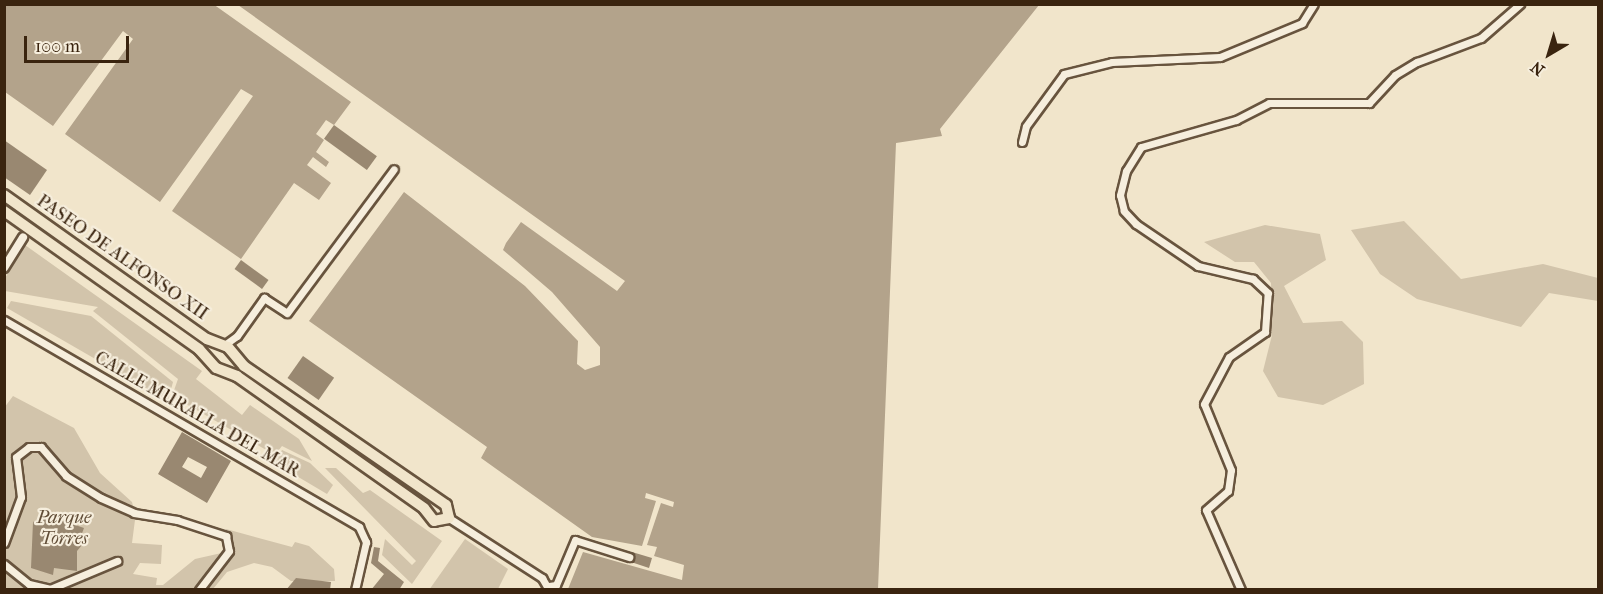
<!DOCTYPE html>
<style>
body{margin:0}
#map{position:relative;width:1603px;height:594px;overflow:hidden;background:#f1e5cb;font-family:"IM FELL French Canon",serif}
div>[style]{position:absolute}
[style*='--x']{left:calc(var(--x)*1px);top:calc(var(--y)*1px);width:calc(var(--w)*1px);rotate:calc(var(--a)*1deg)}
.green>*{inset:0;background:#d2c4ab}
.water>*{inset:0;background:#b3a38b}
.building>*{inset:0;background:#998871;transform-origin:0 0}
.roads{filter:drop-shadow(2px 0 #68543e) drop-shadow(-2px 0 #68543e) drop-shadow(0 2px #68543e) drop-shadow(0 -2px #68543e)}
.minor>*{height:7px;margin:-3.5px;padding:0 3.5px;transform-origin:3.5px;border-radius:3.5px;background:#f6eedd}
.tertiary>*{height:8px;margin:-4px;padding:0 4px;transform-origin:4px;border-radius:4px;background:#f6eedd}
.primary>*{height:10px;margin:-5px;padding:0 5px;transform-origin:5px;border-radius:5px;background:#f1e5cb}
span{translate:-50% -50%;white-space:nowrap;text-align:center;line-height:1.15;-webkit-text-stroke:4.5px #f6eedd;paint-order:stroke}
.street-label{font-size:18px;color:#3a240f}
.park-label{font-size:18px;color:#604c36;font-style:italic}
.frame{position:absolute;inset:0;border:6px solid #3a240f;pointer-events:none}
.north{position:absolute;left:1519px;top:24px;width:60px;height:60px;-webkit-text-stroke:4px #f6eedd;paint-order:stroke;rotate:218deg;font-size:16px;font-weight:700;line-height:24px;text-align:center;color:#3a240f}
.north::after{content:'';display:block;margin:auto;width:21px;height:27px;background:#3a240f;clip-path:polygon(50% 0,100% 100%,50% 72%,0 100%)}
.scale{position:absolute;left:24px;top:36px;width:105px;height:27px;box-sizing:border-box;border:3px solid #3a240f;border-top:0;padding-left:8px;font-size:18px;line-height:21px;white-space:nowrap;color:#3a240f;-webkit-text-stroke:4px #f6eedd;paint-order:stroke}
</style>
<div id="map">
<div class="green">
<div style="clip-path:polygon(1404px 221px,1461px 279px,1543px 264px,1598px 278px,1598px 301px,1549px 293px,1521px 327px,1417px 299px,1380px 274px,1351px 230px)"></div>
<div style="clip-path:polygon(1265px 225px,1320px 234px,1326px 260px,1284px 286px,1303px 323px,1342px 321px,1363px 342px,1364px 384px,1323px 405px,1278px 397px,1263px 371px,1272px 335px,1271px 283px,1254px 262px,1235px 262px,1204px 242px)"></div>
<div style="clip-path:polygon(25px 245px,202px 371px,196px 379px,242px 415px,250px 405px,299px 439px,312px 461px,282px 446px,275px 455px,172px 396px,178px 379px,93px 311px,98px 307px,5px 291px,5px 278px)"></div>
<div style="clip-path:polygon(11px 301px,91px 316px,173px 382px,168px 401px,7px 308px)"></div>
<div style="clip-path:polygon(13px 396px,74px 428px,100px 473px,132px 502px,133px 506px,127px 503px,122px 514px,135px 520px,132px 543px,162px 545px,161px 564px,140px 563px,133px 574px,157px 578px,156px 585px,163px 585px,195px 559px,226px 552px,222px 537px,226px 529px,292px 547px,295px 542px,309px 546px,334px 569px,335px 581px,291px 581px,272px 567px,254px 563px,227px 572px,213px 589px,5px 590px,4px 408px)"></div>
<div style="clip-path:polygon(282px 450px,310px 463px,333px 485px,327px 494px,273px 462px)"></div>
<div style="clip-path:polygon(325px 468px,336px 468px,363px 493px,370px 490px,442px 541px,412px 584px,382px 555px,385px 539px,412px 565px,416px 561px)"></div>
<div style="clip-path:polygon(465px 539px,508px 569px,498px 589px,429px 590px)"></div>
</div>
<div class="water">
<div style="clip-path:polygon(213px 4px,351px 102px,334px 125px,326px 120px,316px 134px,324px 140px,316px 152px,329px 162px,326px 167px,313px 157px,307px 165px,331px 183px,319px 200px,294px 183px,241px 259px,172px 211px,253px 96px,241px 89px,160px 202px,65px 134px,133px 39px,123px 31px,53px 126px,5px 92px,5px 5px)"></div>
<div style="clip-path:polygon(238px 5px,1039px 5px,940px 129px,942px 136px,896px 143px,878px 589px,568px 589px,583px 552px,682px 580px,684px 565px,654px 556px,657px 547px,647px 545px,661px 503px,673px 507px,674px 502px,646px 493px,645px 498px,656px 501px,642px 546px,592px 537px,481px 458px,487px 447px,309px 321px,404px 192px,525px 286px,578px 341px,577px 364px,585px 370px,600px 365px,600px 347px,552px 292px,503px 250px,506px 243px,521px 222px,617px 291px,625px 281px)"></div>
</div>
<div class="building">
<div style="left:334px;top:125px;width:53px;height:17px;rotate:36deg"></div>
<div style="clip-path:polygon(4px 140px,47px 170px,30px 195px,4px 177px)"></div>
<div style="left:241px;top:260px;width:34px;height:11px;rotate:36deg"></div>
<div style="left:303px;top:356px;width:38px;height:27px;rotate:35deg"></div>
<div style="clip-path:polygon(evenodd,182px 432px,231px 461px,207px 503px,158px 474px,182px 432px,188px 457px,207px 467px,201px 478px,182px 467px,188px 457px)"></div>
<div style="clip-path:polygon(46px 515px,84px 528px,78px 544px,82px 545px,77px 551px,77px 571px,54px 568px,53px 575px,31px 568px,33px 522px)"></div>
<div style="clip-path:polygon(374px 547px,380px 548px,378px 561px,404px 582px,399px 590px,371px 590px,384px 574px,371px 563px)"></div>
<div style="clip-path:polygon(632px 552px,652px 558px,649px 568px,631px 562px)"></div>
<div style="clip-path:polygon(296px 578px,331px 582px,330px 590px,286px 590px)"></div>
</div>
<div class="roads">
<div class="minor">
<div style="--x:1022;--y:142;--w:16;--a:-76"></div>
<div style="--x:1026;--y:126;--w:64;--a:-53.8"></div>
<div style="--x:1064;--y:74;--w:49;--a:-14"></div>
<div style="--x:1112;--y:62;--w:108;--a:-2.7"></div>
<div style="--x:1220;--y:57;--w:89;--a:-22.5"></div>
<div style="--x:1302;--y:23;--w:22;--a:-58"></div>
<div style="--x:4;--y:320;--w:411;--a:30.2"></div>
<div style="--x:359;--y:527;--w:17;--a:65"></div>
<div style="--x:366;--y:542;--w:49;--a:102.9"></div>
<div style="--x:223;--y:346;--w:17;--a:-36"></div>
<div style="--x:237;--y:336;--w:47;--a:-54.6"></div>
<div style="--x:264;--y:298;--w:27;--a:33"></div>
<div style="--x:287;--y:313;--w:179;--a:-53.4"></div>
<div style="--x:449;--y:518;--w:111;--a:32.8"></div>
<div style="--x:542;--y:578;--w:14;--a:60"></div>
<div style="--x:4;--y:543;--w:49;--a:-69.7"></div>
<div style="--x:21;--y:497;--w:40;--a:-97.1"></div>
<div style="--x:16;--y:457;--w:16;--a:-38"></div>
<div style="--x:29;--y:447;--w:12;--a:0"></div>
<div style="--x:41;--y:447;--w:38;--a:49"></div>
<div style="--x:66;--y:476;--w:41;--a:32.2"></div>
<div style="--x:101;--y:498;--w:36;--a:24"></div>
<div style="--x:134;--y:513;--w:44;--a:9.2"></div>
<div style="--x:177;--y:520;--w:52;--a:18.1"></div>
<div style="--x:226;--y:536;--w:15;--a:79"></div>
<div style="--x:229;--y:551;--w:49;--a:127.6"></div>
<div style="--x:4;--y:564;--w:32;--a:39"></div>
<div style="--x:29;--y:584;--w:22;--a:13"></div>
<div style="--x:50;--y:589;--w:73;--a:-22.7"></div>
<div style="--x:549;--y:586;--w:7;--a:-8"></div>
<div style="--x:556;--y:585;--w:49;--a:-67.1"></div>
<div style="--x:575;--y:540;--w:57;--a:17.5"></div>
<div style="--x:1241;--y:590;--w:87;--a:-113.6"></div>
<div style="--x:1206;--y:510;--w:29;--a:-41"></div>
<div style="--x:1228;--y:491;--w:21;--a:-82"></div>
<div style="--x:1231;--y:470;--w:71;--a:-112.2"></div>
<div style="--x:1204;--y:404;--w:53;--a:-62"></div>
<div style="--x:1229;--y:357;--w:44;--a:-34.8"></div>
<div style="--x:1265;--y:332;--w:39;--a:-86"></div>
<div style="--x:1268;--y:293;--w:21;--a:-137"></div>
<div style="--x:1253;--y:279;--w:57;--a:-166.7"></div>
<div style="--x:1198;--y:266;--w:75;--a:-145.9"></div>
<div style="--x:1136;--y:224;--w:18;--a:-133"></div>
<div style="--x:1124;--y:211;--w:16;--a:-104"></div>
<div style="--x:1120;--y:195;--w:25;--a:-76"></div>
<div style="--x:1126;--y:171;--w:28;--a:-58"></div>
<div style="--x:1141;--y:147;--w:99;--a:-15.9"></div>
<div style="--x:1236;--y:120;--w:37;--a:-27"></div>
<div style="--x:1269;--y:103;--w:100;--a:0"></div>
<div style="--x:1369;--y:103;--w:38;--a:-47"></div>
<div style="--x:1395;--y:75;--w:26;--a:-31"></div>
<div style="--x:1417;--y:62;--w:68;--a:-20.6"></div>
<div style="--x:1481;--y:38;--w:52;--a:-41.1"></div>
</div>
<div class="tertiary">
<div style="--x:4;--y:268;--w:36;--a:-58"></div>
</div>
<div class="primary">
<div style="--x:4;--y:195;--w:249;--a:35.4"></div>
<div style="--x:207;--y:339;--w:22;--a:21"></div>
<div style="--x:228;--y:347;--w:25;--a:50"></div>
<div style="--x:244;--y:366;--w:245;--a:34.5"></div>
<div style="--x:446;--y:505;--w:13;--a:77"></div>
<div style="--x:449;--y:518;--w:15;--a:169"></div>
<div style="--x:434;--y:521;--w:16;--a:-128"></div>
<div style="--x:424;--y:508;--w:229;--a:-144.8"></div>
<div style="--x:237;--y:376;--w:22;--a:-159"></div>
<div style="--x:216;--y:368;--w:25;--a:-132"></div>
<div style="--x:199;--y:349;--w:239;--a:-144.7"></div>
</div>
</div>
<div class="street-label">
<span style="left:122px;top:258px;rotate:35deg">PASEO DE ALFONSO XII</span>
<span style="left:197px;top:415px;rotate:30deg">CALLE MURALLA DEL MAR</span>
</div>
<div class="park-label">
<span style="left:64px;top:529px">Parque<br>Torres</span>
</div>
<div class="frame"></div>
<div class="north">N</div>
<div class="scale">100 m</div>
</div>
